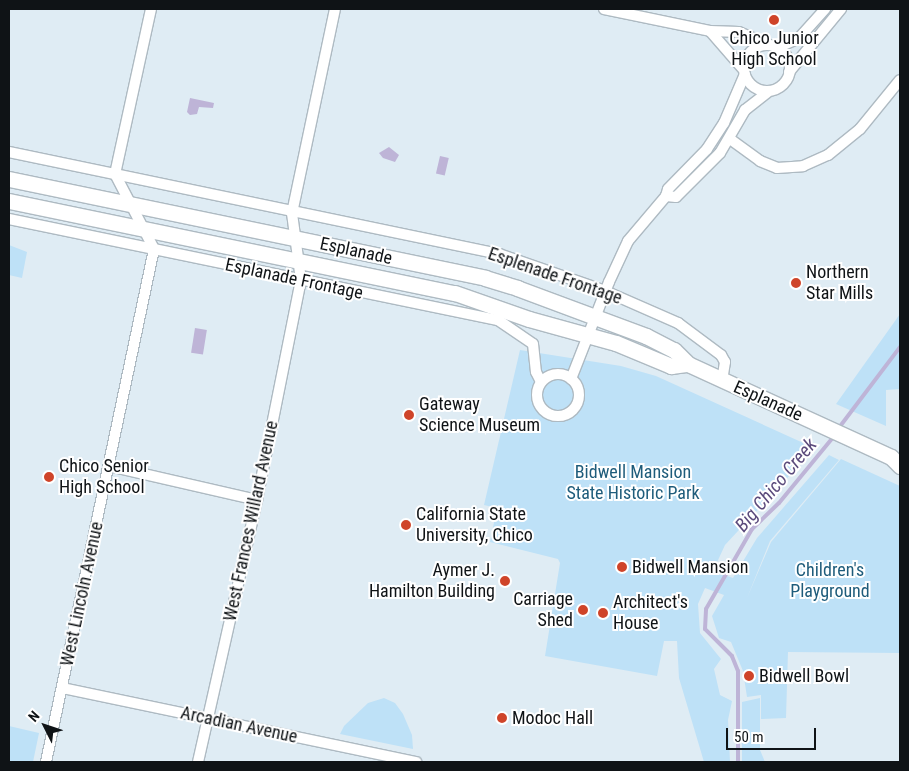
<!DOCTYPE html>
<style>
body{margin:0}
#map{position:relative;width:909px;height:771px;overflow:hidden;background:#dfecf4;font-family:"Roboto Condensed",sans-serif}
div>[style]{position:absolute}
[style*='--x']{left:calc(var(--x)*1px);top:calc(var(--y)*1px);width:calc(var(--w)*1px);rotate:calc(var(--a)*1deg)}
.green>*{inset:0;background:#bee1f7}
.water>*{inset:0;background:#beb4d7;transform-origin:0 0}
.stream>*{height:4px;margin:-2px;padding:0 2px;transform-origin:2px;border-radius:2px;background:#beb4d7}
.roads{filter:drop-shadow(1px 0 #aebac2) drop-shadow(-1px 0 #aebac2) drop-shadow(0 1px #aebac2) drop-shadow(0 -1px #aebac2)}
.minor>*{height:10px;margin:-5px;padding:0 5px;transform-origin:5px;border-radius:5px;background:#fff}
.minor>.ring{margin:-5px;padding:0;box-sizing:content-box;background:none;border:10px solid #fff;border-radius:50%}
.secondary>*{height:15px;margin:-7.5px;padding:0 7.5px;transform-origin:7.5px;border-radius:7.5px;background:#fff}
.dots>*{width:14px;height:14px;translate:-50% -50%;box-sizing:border-box;border:2px solid #fff;border-radius:50%}
span{translate:-50% -50%;white-space:nowrap;text-align:center;line-height:1.15;-webkit-text-stroke:4px #fff;paint-order:stroke}
.poi-label{font-size:18px;color:#0f1316}
.left{translate:0 -50%;text-align:left}
.right{translate:-100% -50%;text-align:right}
.street-label{font-size:18px;color:#0f1316}
.park-label{font-size:18px;color:#1e5c7b}
.water-label{font-size:19px;color:#5b4b7c;font-style:italic}
.frame{position:absolute;inset:0;border:10px solid #0f1316;pointer-events:none}
.north{position:absolute;left:20px;top:701px;width:50px;height:50px;-webkit-text-stroke:4px #fff;paint-order:stroke;rotate:311deg;font-size:14px;font-weight:700;line-height:20px;text-align:center;color:#0f1316}
.north::after{content:'';display:block;margin:auto;width:18px;height:22px;background:#0f1316;clip-path:polygon(50% 0,100% 100%,50% 72%,0 100%)}
.scale{position:absolute;left:726px;top:728px;width:90px;height:22px;box-sizing:border-box;border:2px solid #0f1316;border-top:0;padding-left:6px;font-size:15px;line-height:18px;white-space:nowrap;color:#0f1316;-webkit-text-stroke:4px #fff;paint-order:stroke}
</style>
<div id="map">
<div class="green">
<div style="clip-path:polygon(9px 245px,27px 252px,22px 278px,9px 275px)"></div>
<div style="clip-path:polygon(900px 314px,900px 389px,886px 390px,886px 426px,836px 404px)"></div>
<div style="clip-path:polygon(520px 350px,621px 366px,656px 376px,810px 446px,790px 475px,725px 545px,713px 571px,733px 578px,757px 538px,829px 455px,839px 460px,770px 541px,747px 598px,771px 542px,841px 459px,900px 486px,900px 653px,788px 652px,786px 718px,761px 719px,761px 695px,747px 697px,743px 671px,731px 642px,719px 638px,712px 616px,724px 595px,705px 588px,698px 604px,700px 633px,721px 659px,714px 669px,720px 695px,732px 701px,728px 720px,730px 762px,704px 762px,679px 678px,677px 641px,664px 641px,657px 676px,545px 656px,560px 563px,558px 559px,490px 542px,497px 508px,484px 505px)"></div>
<div style="clip-path:polygon(384px 698px,395px 703px,403px 714px,412px 735px,413px 749px,340px 734px,344px 726px,368px 703px)"></div>
<div style="clip-path:polygon(760px 698px,760px 750px,765px 762px,742px 762px,742px 702px)"></div>
<div style="clip-path:polygon(9px 726px,39px 733px,33px 762px,9px 762px)"></div>
</div>
<div class="water">
<div style="clip-path:polygon(190px 98px,214px 103px,213px 108px,199px 107px,197px 114px,190px 115px,187px 112px)"></div>
<div style="clip-path:polygon(389px 147px,399px 155px,395px 162px,383px 158px,379px 153px)"></div>
<div style="left:440px;top:156px;width:9px;height:18px;rotate:13deg"></div>
<div style="left:195px;top:328px;width:12px;height:25px;rotate:9deg"></div>
</div>
<div class="stream">
<div style="--x:838;--y:429;--w:103;--a:-52.9"></div>
<div style="--x:738;--y:762;--w:91;--a:-90"></div>
<div style="--x:738;--y:671;--w:16;--a:-112"></div>
<div style="--x:732;--y:656;--w:38;--a:-135"></div>
<div style="--x:705;--y:629;--w:20;--a:-87"></div>
<div style="--x:706;--y:609;--w:92;--a:-60.1"></div>
<div style="--x:752;--y:529;--w:37;--a:-44"></div>
<div style="--x:779;--y:503;--w:88;--a:-50.5"></div>
</div>
<div class="roads">
<div class="minor">
<div style="--x:151;--y:9;--w:169;--a:102.3"></div>
<div style="--x:115;--y:174;--w:85;--a:62.5"></div>
<div style="--x:604;--y:9;--w:108;--a:11.7"></div>
<div style="--x:710;--y:31;--w:29;--a:2"></div>
<div style="--x:739;--y:32;--w:33;--a:23"></div>
<div style="--x:710;--y:31;--w:50;--a:49"></div>
<div class="ring" style="left:744px;top:45px;width:36px;height:36px"></div>
<div style="--x:777;--y:48;--w:24;--a:-24"></div>
<div style="--x:799;--y:38;--w:39;--a:-48"></div>
<div style="--x:789;--y:72;--w:82;--a:-50.5"></div>
<div style="--x:730;--y:139;--w:37;--a:36"></div>
<div style="--x:760;--y:161;--w:18;--a:22"></div>
<div style="--x:777;--y:168;--w:26;--a:-4"></div>
<div style="--x:803;--y:166;--w:27;--a:-24"></div>
<div style="--x:828;--y:155;--w:41;--a:-39.1"></div>
<div style="--x:860;--y:129;--w:63;--a:-50.8"></div>
<div style="--x:9;--y:152;--w:501;--a:11.76"></div>
<div style="--x:499;--y:254;--w:112;--a:19.2"></div>
<div style="--x:605;--y:291;--w:80;--a:23.7"></div>
<div style="--x:678;--y:323;--w:54;--a:36.7"></div>
<div style="--x:721;--y:355;--w:8;--a:60"></div>
<div style="--x:725;--y:362;--w:18;--a:99"></div>
<div style="--x:666;--y:196;--w:10;--a:6"></div>
<div style="--x:676;--y:197;--w:62;--a:-45"></div>
<div style="--x:720;--y:153;--w:50;--a:-59.8"></div>
<div style="--x:745;--y:110;--w:29;--a:-38"></div>
<div style="--x:9;--y:219;--w:499;--a:11.7"></div>
<div style="--x:498;--y:320;--w:42;--a:34.4"></div>
<div style="--x:533;--y:344;--w:28;--a:84"></div>
<div style="--x:536;--y:372;--w:11;--a:63"></div>
<div class="ring" style="left:537px;top:374px;width:32px;height:32px"></div>
<div style="--x:571;--y:379;--w:104;--a:-68.6"></div>
<div style="--x:609;--y:282;--w:45;--a:-65.1"></div>
<div style="--x:628;--y:241;--w:59;--a:-49.8"></div>
<div style="--x:666;--y:196;--w:7;--a:-74"></div>
<div style="--x:668;--y:189;--w:56;--a:-45.7"></div>
<div style="--x:707;--y:149;--w:31;--a:-57"></div>
<div style="--x:724;--y:123;--w:53;--a:-66.8"></div>
<div style="--x:109;--y:466;--w:152;--a:12.9"></div>
<div style="--x:62;--y:688;--w:362;--a:11.8"></div>
<div style="--x:46;--y:762;--w:524;--a:-78.11"></div>
<div style="--x:198;--y:762;--w:269;--a:-77.3"></div>
<div style="--x:257;--y:500;--w:224;--a:-78.7"></div>
<div style="--x:301;--y:280;--w:68;--a:-97.7"></div>
<div style="--x:292;--y:213;--w:208;--a:-78.1"></div>
</div>
<div class="secondary">
<div style="--x:9;--y:179;--w:486;--a:11.7"></div>
<div style="--x:485;--y:278;--w:34;--a:17"></div>
<div style="--x:517;--y:288;--w:138;--a:20.4"></div>
<div style="--x:646;--y:336;--w:31;--a:27"></div>
<div style="--x:674;--y:350;--w:20;--a:45"></div>
<div style="--x:688;--y:364;--w:223;--a:24.6"></div>
<div style="--x:891;--y:457;--w:13;--a:45"></div>
<div style="--x:9;--y:201;--w:455;--a:11.7"></div>
<div style="--x:455;--y:293;--w:78;--a:19.4"></div>
<div style="--x:529;--y:319;--w:90;--a:15.4"></div>
<div style="--x:616;--y:343;--w:60;--a:22.7"></div>
<div style="--x:671;--y:366;--w:17;--a:-7"></div>
</div>
</div>
<div class="dots">
<div style="left:774px;top:20px;background:#cf4429"></div>
<div style="left:796px;top:283px;background:#cf4429"></div>
<div style="left:409px;top:415px;background:#cf4429"></div>
<div style="left:49px;top:477px;background:#cf4429"></div>
<div style="left:406px;top:525px;background:#cf4429"></div>
<div style="left:622px;top:567px;background:#cf4429"></div>
<div style="left:505px;top:581px;background:#cf4429"></div>
<div style="left:583px;top:610px;background:#cf4429"></div>
<div style="left:603px;top:613px;background:#cf4429"></div>
<div style="left:749px;top:676px;background:#cf4429"></div>
<div style="left:502px;top:718px;background:#cf4429"></div>
</div>
<div class="poi-label">
<span style="left:774px;top:49px">Chico Junior<br>High School</span>
<span class="left" style="left:806px;top:283px">Northern<br>Star Mills</span>
<span class="left" style="left:419px;top:415px">Gateway<br>Science Museum</span>
<span class="left" style="left:59px;top:477px">Chico Senior<br>High School</span>
<span class="left" style="left:416px;top:525px">California State<br>University, Chico</span>
<span class="left" style="left:632px;top:567px">Bidwell Mansion</span>
<span class="right" style="left:495px;top:581px">Aymer J.<br>Hamilton Building</span>
<span class="right" style="left:573px;top:610px">Carriage<br>Shed</span>
<span class="left" style="left:613px;top:613px">Architect's<br>House</span>
<span class="left" style="left:759px;top:676px">Bidwell Bowl</span>
<span class="left" style="left:512px;top:718px">Modoc Hall</span>
</div>
<div class="street-label">
<span style="left:356px;top:251px;rotate:12deg">Esplanade</span>
<span style="left:555px;top:276px;rotate:19deg">Esplenade Frontage</span>
<span style="left:294px;top:279px;rotate:12deg">Esplanade Frontage</span>
<span style="left:768px;top:401px;rotate:24deg">Esplanade</span>
<span style="left:251px;top:521px;rotate:-78deg">West Frances Willard Avenue</span>
<span style="left:82px;top:594px;rotate:-78deg">West Lincoln Avenue</span>
<span style="left:239px;top:725px;rotate:12deg">Arcadian Avenue</span>
</div>
<div class="park-label">
<span style="left:633px;top:483px">Bidwell Mansion<br>State Historic Park</span>
<span style="left:830px;top:581px">Children's<br>Playground</span>
</div>
<div class="water-label">
<span style="left:776px;top:485px;rotate:-50deg">Big Chico Creek</span>
</div>
<div class="frame"></div>
<div class="north">N</div>
<div class="scale">50 m</div>
</div>
